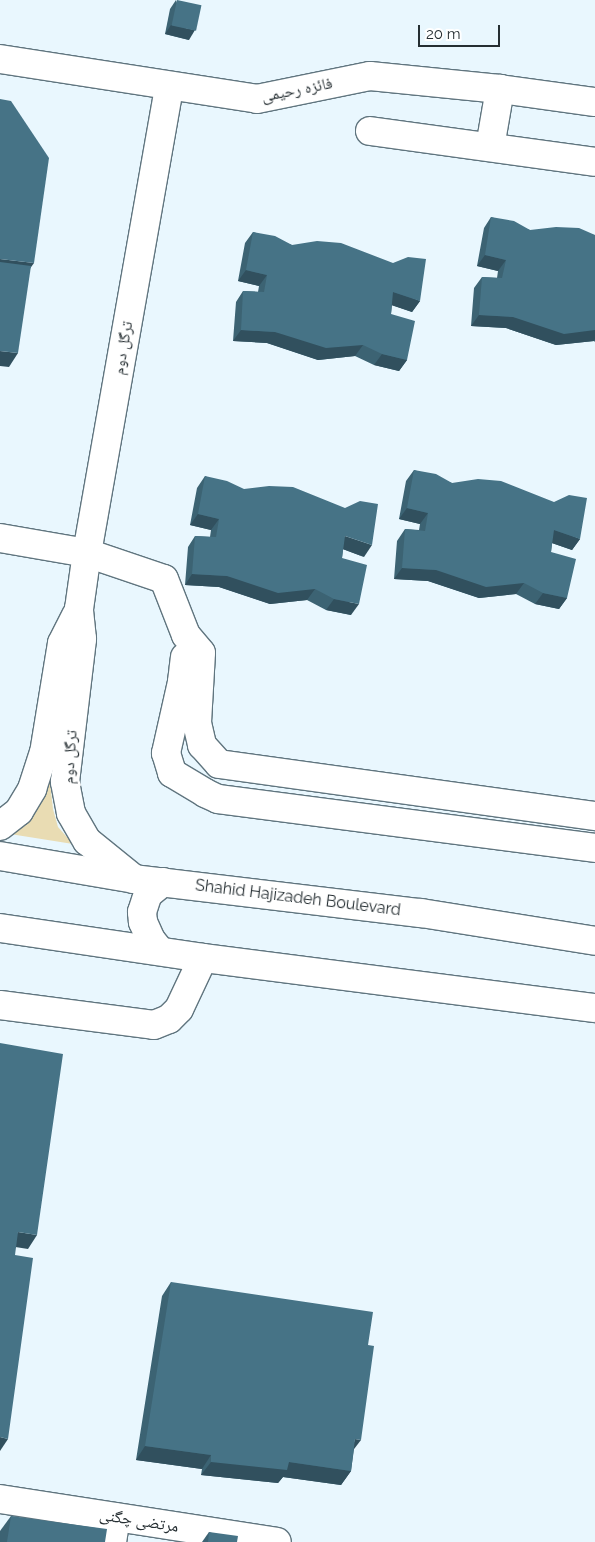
<!DOCTYPE html>
<meta charset="utf-8">
<style>
body{margin:0}
#map{position:relative;width:595px;height:1542px;overflow:hidden;background:#e9f7fe;font-family:Raleway,"Noto Naskh Arabic",sans-serif}
div>[style]{position:absolute}
[style*='--x']{left:calc(var(--x)*1px);top:calc(var(--y)*1px);width:calc(var(--w)*1px);rotate:calc(var(--a)*1deg)}
.green>*{inset:0;background:#e9dcb3}
.roads{filter:drop-shadow(1px 0 #60757f) drop-shadow(-1px 0 #60757f) drop-shadow(0 1px #60757f) drop-shadow(0 -1px #60757f)}
.minor>*{height:28px;margin:-14px;padding:0 14px;transform-origin:14px;border-radius:14px;background:#fff}
.major>*{height:28px;margin:-14px;padding:0 14px;transform-origin:14px;border-radius:14px;background:#fff}
.wall>*{inset:0;background:#3c6373}
.shaded-wall>*{inset:0;background:#31505e}
.building>*{inset:0;background:#467386;transform-origin:0 0}
span{translate:-50% -50%;white-space:nowrap;text-align:center;line-height:1.15;-webkit-text-stroke:5px #fff;paint-order:stroke}
.street-label{font-size:16px;color:#252e32}
.scale{position:absolute;left:418px;top:25px;width:82px;height:22px;box-sizing:border-box;border:2px solid #252e32;border-top:0;padding-left:6px;font-size:15px;line-height:18px;white-space:nowrap;color:#252e32;-webkit-text-stroke:4px #fff;paint-order:stroke}
</style>
<div id="map">
<div class="green">
<div style="clip-path:polygon(49px 774px,53px 809px,58px 827px,73px 844px,10px 834px,24px 825px,34px 811px)"></div>
</div>
<div class="roads">
<div class="minor">
<div style="--x:0;--y:59;--w:260;--a:8.8"></div>
<div style="--x:257;--y:99;--w:115;--a:-11.5"></div>
<div style="--x:370;--y:76;--w:131;--a:5.7"></div>
<div style="--x:500;--y:89;--w:96;--a:7.8"></div>
<div style="--x:370;--y:131;--w:227;--a:7.8"></div>
<div style="--x:490;--y:147;--w:59;--a:-80.2"></div>
<div style="--x:0;--y:538;--w:88;--a:9.8"></div>
<div style="--x:87;--y:553;--w:81;--a:18.7"></div>
<div style="--x:164;--y:579;--w:60;--a:68.6"></div>
<div style="--x:186;--y:635;--w:23;--a:50"></div>
<div style="--x:201;--y:653;--w:70;--a:93.3"></div>
<div style="--x:197;--y:723;--w:23;--a:77"></div>
<div style="--x:202;--y:745;--w:25;--a:48"></div>
<div style="--x:219;--y:764;--w:380;--a:7.9"></div>
<div style="--x:185;--y:657;--w:25;--a:97"></div>
<div style="--x:182;--y:682;--w:73;--a:102.7"></div>
<div style="--x:166;--y:753;--w:21;--a:73"></div>
<div style="--x:172;--y:773;--w:39;--a:31"></div>
<div style="--x:205;--y:793;--w:14;--a:25"></div>
<div style="--x:218;--y:799;--w:380;--a:7.4"></div>
<div style="--x:0;--y:826;--w:24;--a:-38"></div>
<div style="--x:19;--y:811;--w:26;--a:-59"></div>
<div style="--x:32;--y:789;--w:38;--a:-72"></div>
<div style="--x:44;--y:753;--w:111;--a:-80.7"></div>
<div style="--x:62;--y:643;--w:31;--a:-63"></div>
<div style="--x:134;--y:879;--w:60;--a:-141"></div>
<div style="--x:87;--y:841;--w:32;--a:-120"></div>
<div style="--x:71;--y:813;--w:32;--a:-101"></div>
<div style="--x:65;--y:782;--w:144;--a:-83.2"></div>
<div style="--x:82;--y:639;--w:30;--a:-96"></div>
<div style="--x:79;--y:609;--w:57;--a:-81.9"></div>
<div style="--x:87;--y:553;--w:474;--a:-80"></div>
<div style="--x:0;--y:1005;--w:155;--a:7.4"></div>
<div style="--x:154;--y:1025;--w:16;--a:-22"></div>
<div style="--x:169;--y:1019;--w:14;--a:-45"></div>
<div style="--x:179;--y:1009;--w:56;--a:-64.8"></div>
<div style="--x:0;--y:1499;--w:280;--a:8.8"></div>
<div style="--x:112;--y:1542;--w:25;--a:-81"></div>
</div>
<div class="major">
<div style="--x:0;--y:856;--w:136;--a:9.7"></div>
<div style="--x:134;--y:879;--w:289;--a:6.8"></div>
<div style="--x:421;--y:913;--w:176;--a:9.1"></div>
<div style="--x:0;--y:928;--w:205;--a:8.4"></div>
<div style="--x:203;--y:958;--w:395;--a:7.3"></div>
<div style="--x:160;--y:951;--w:14;--a:-129"></div>
<div style="--x:151;--y:940;--w:20;--a:-114"></div>
<div style="--x:143;--y:922;--w:10;--a:-96"></div>
<div style="--x:142;--y:912;--w:19;--a:-72"></div>
<div style="--x:148;--y:894;--w:19;--a:-39"></div>
</div>
</div>
<div class="wall">
<div style="clip-path:polygon(176px 0,189px 40px,165px 34px,170px 9px)"></div>
<div style="clip-path:polygon(491px 217px,530px 230px,595px 235px,595px 342px,594px 341px,556px 345px,506px 328px,471px 326px,474px 288px,482px 277px,497px 278px,498px 271px,477px 266px,484px 228px)"></div>
<div style="clip-path:polygon(253px 232px,292px 245px,420px 301px,412px 312px,392px 305px,391px 314px,407px 360px,399px 371px,374px 365px,355px 356px,318px 360px,267px 343px,233px 341px,236px 302px,243px 291px,258px 292px,259px 286px,238px 281px,245px 243px)"></div>
<div style="clip-path:polygon(414px 470px,452px 483px,580px 539px,572px 550px,552px 543px,551px 552px,567px 598px,559px 609px,535px 604px,516px 594px,479px 598px,428px 581px,394px 579px,397px 541px,405px 529px,419px 530px,420px 524px,399px 519px,406px 481px)"></div>
<div style="clip-path:polygon(205px 476px,364px 557px,343px 549px,342px 558px,351px 615px,326px 610px,307px 600px,270px 604px,219px 587px,185px 585px,188px 547px,195px 536px,210px 537px,211px 530px,190px 525px,197px 488px)"></div>
<div style="clip-path:polygon(171px 1282px,354px 1449px,351px 1471px,341px 1485px,283px 1477px,278px 1483px,201px 1475px,202px 1469px,136px 1460px,162px 1296px)"></div>
<div style="clip-path:polygon(11px 1516px,105px 1542px,0 1542px,0 1531px)"></div>
<div style="clip-path:polygon(209px 1532px,237px 1542px,202px 1542px)"></div>
</div>
<div class="shaded-wall">
<div style="clip-path:polygon(171px 25px,195px 30px,189px 40px,165px 34px)"></div>
<div style="clip-path:polygon(485px 255px,506px 260px,498px 271px,477px 266px)"></div>
<div style="clip-path:polygon(0 259px,34px 263px,24px 277px,0 274px)"></div>
<div style="clip-path:polygon(246px 270px,267px 275px,259px 286px,238px 281px)"></div>
<div style="clip-path:polygon(393px 292px,420px 301px,412px 312px,385px 303px)"></div>
<div style="clip-path:polygon(479px 315px,513px 317px,595px 330px,595px 339px,594px 341px,556px 345px,506px 328px,471px 326px)"></div>
<div style="clip-path:polygon(241px 330px,275px 332px,363px 345px,355px 356px,318px 360px,267px 343px,233px 341px)"></div>
<div style="clip-path:polygon(0 351px,18px 353px,9px 367px,0 366px)"></div>
<div style="clip-path:polygon(382px 354px,407px 360px,399px 371px,374px 365px)"></div>
<div style="clip-path:polygon(407px 508px,428px 513px,420px 524px,399px 519px)"></div>
<div style="clip-path:polygon(198px 514px,219px 519px,211px 530px,190px 525px)"></div>
<div style="clip-path:polygon(554px 530px,580px 539px,572px 550px,546px 541px)"></div>
<div style="clip-path:polygon(345px 536px,372px 545px,364px 557px,337px 547px)"></div>
<div style="clip-path:polygon(402px 568px,436px 570px,524px 583px,516px 594px,479px 598px,428px 581px,394px 579px)"></div>
<div style="clip-path:polygon(192px 574px,227px 576px,315px 589px,307px 600px,270px 604px,219px 587px,185px 585px)"></div>
<div style="clip-path:polygon(543px 593px,567px 598px,559px 609px,535px 604px)"></div>
<div style="clip-path:polygon(334px 599px,359px 604px,351px 615px,326px 610px)"></div>
<div style="clip-path:polygon(18px 1232px,37px 1235px,28px 1249px,9px 1246px)"></div>
<div style="clip-path:polygon(0 1437px,8px 1439px,0 1451px)"></div>
<div style="clip-path:polygon(355px 1439px,361px 1440px,351px 1453px)"></div>
<div style="clip-path:polygon(145px 1446px,211px 1455px,202px 1469px,136px 1460px)"></div>
<div style="clip-path:polygon(211px 1462px,289px 1462px,351px 1471px,341px 1485px,283px 1477px,278px 1483px,201px 1475px)"></div>
</div>
<div class="building">
<div style="left:177px;top:0;width:25px;height:26px;rotate:12deg"></div>
<div style="clip-path:polygon(0 99px,11px 101px,49px 158px,34px 263px,0 259px)"></div>
<div style="clip-path:polygon(491px 217px,514px 221px,530px 230px,556px 227px,579px 228px,595px 235px,595px 330px,564px 334px,513px 317px,479px 315px,482px 277px,502px 278px,506px 260px,485px 255px)"></div>
<div style="clip-path:polygon(253px 232px,275px 236px,292px 245px,317px 241px,341px 243px,393px 263px,408px 257px,426px 259px,420px 301px,393px 292px,391px 314px,415px 321px,407px 360px,382px 354px,363px 345px,326px 348px,275px 332px,241px 330px,243px 291px,264px 292px,267px 275px,246px 270px)"></div>
<div style="clip-path:polygon(0 262px,31px 266px,18px 353px,0 351px)"></div>
<div style="clip-path:polygon(414px 470px,436px 474px,452px 483px,478px 479px,501px 481px,554px 502px,569px 495px,587px 498px,580px 539px,554px 530px,551px 552px,576px 559px,567px 598px,543px 593px,524px 583px,486px 587px,436px 570px,402px 568px,405px 529px,425px 531px,428px 513px,407px 508px)"></div>
<div style="clip-path:polygon(205px 476px,227px 481px,244px 489px,269px 486px,293px 487px,345px 508px,360px 501px,378px 504px,372px 545px,345px 536px,342px 558px,367px 565px,359px 604px,334px 599px,315px 589px,278px 593px,227px 576px,192px 574px,195px 536px,216px 537px,219px 519px,198px 514px)"></div>
<div style="clip-path:polygon(0 1043px,63px 1054px,37px 1235px,18px 1232px,15px 1255px,33px 1258px,8px 1439px,0 1437px)"></div>
<div style="clip-path:polygon(171px 1282px,373px 1312px,368px 1345px,374px 1346px,361px 1440px,355px 1439px,351px 1471px,289px 1462px,287px 1470px,211px 1462px,211px 1455px,145px 1446px)"></div>
<div style="clip-path:polygon(11px 1516px,107px 1529px,105px 1542px,7px 1542px)"></div>
<div style="clip-path:polygon(209px 1532px,238px 1536px,237px 1542px,208px 1542px)"></div>
</div>
<div class="street-label">
<span style="left:297px;top:90px;rotate:-11deg">فائزه رحیمی</span>
<span style="left:123px;top:348px;rotate:-80deg">ترگل دوم</span>
<span style="left:70px;top:757px;rotate:-86deg">ترگل دوم</span>
<span style="left:298px;top:898px;rotate:7deg">Shahid Hajizadeh Boulevard</span>
<span style="left:139px;top:1521px;rotate:9deg">مرتضی چگنی</span>
</div>
<div class="scale">20 m</div>
</div>
